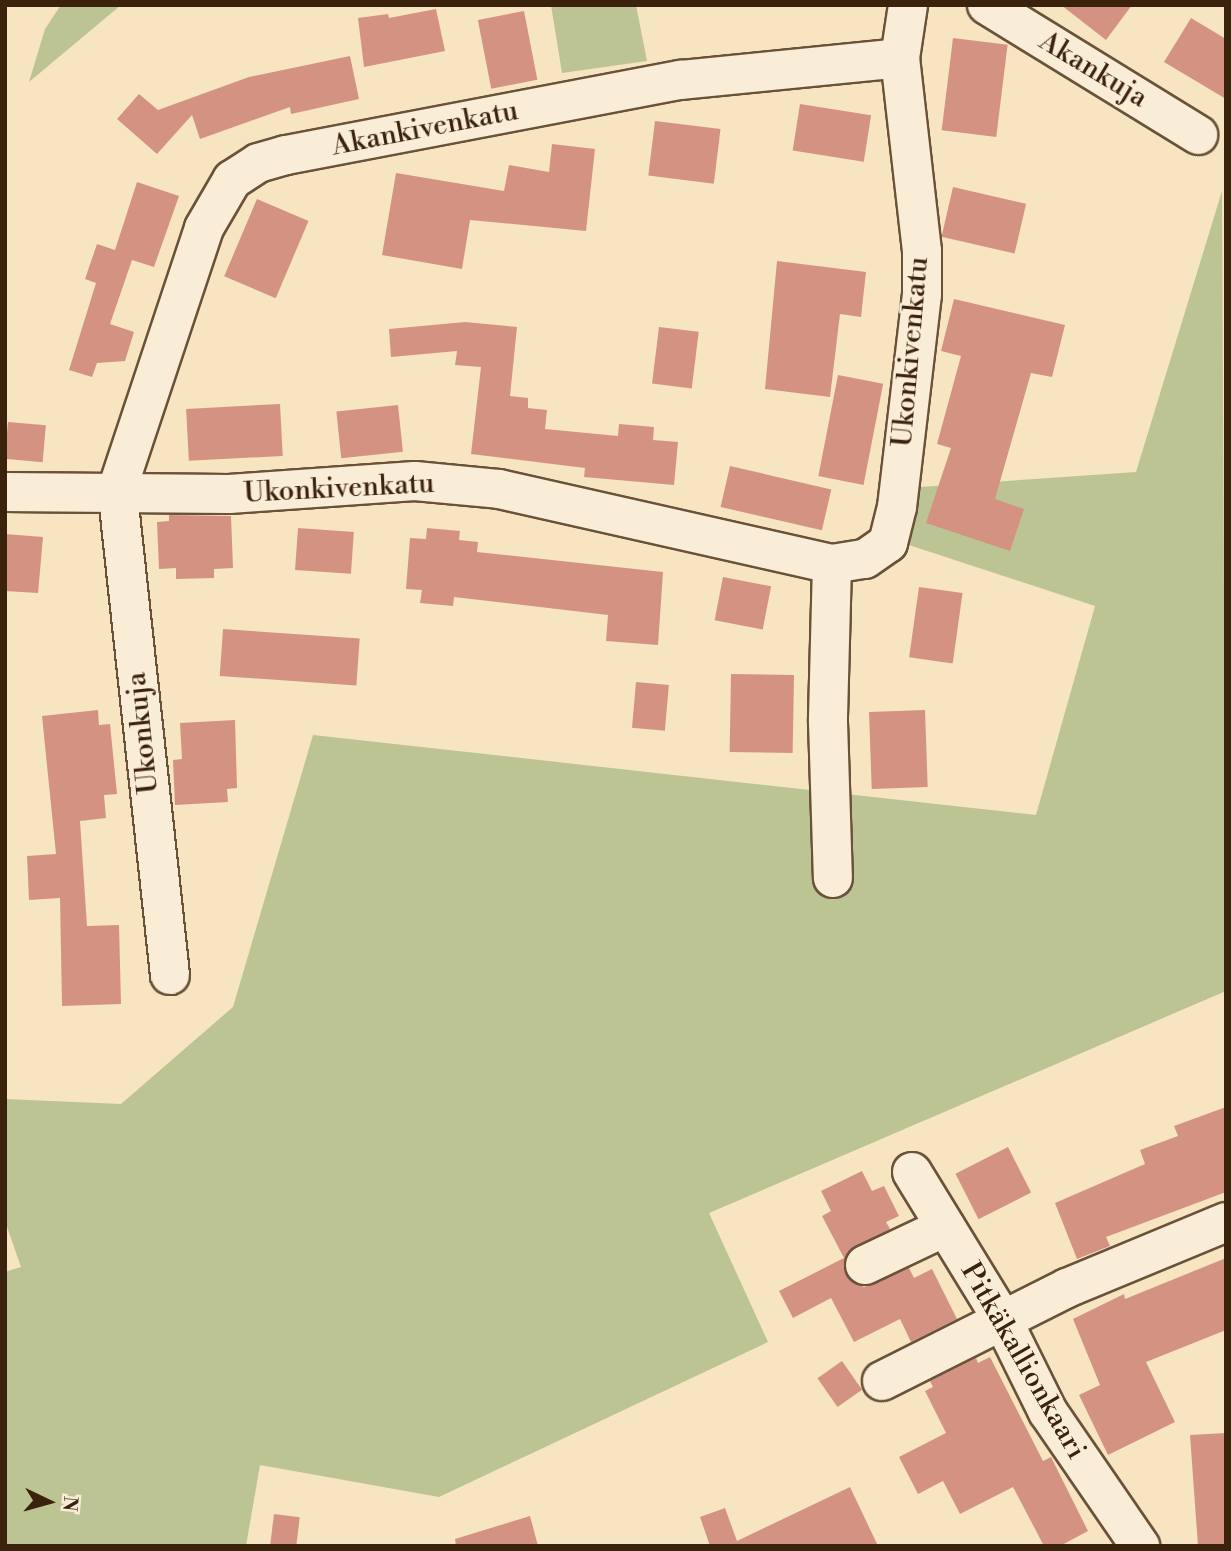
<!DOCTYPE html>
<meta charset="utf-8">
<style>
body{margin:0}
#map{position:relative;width:1231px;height:1551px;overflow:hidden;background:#f7e4c1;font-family:"Libre Bodoni",serif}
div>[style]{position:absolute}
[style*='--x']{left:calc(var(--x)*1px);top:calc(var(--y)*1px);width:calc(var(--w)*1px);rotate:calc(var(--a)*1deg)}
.green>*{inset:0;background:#bcc493}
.building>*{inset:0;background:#d49382;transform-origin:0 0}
.roads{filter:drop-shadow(2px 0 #6a5239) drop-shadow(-2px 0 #6a5239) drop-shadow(0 2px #6a5239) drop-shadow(0 -2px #6a5239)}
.minor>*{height:38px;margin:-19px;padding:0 19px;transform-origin:19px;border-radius:19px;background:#faedd7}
span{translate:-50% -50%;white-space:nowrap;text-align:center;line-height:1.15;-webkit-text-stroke:5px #faedd7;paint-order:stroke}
.street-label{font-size:28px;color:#3b220c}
.frame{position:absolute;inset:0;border:7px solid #3b220c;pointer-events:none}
.north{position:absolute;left:14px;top:1467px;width:70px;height:70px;-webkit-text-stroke:5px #faedd7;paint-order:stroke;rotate:95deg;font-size:19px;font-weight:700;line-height:28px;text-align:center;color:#3b220c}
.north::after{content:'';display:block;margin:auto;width:24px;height:32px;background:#3b220c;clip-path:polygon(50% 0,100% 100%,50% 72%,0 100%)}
</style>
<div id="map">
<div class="green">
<div style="clip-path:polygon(61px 5px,121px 5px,29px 82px,45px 29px)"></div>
<div style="clip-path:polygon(551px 5px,636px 5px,647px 61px,562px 73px)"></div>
<div style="clip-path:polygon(1222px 191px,1226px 991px,709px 1213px,768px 1342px,439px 1497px,260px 1465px,246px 1546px,5px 1546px,5px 1272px,21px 1267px,5px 1221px,5px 1099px,121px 1104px,233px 1007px,313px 735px,1036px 815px,1095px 606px,909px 545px,920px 487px,1136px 472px)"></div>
</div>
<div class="building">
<div style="clip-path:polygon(1061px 5px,1132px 5px,1106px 40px)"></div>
<div style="clip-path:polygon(436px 9px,445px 51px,364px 67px,358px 18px,388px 14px,389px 18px)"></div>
<div style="left:524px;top:11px;width:70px;height:47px;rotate:79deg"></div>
<div style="clip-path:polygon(1191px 18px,1226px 39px,1226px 99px,1164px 62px)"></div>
<div style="left:953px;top:38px;width:55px;height:93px;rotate:7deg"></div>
<div style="clip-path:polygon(350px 56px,359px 99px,291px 114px,290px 107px,200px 139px,192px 115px,157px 154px,117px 119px,139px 94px,158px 110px,249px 77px)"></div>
<div style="left:800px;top:104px;width:72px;height:47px;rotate:9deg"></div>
<div style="left:655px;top:121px;width:66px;height:55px;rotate:7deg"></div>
<div style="clip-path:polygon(552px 144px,595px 149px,586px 231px,470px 220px,462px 269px,382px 255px,396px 173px,504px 191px,509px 165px,549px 172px)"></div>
<div style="clip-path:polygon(137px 182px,179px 196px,154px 267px,132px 260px,110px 324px,134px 332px,125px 361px,97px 363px,92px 377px,69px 370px,96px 283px,85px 279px,97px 244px,115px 250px)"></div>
<div style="left:953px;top:187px;width:75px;height:51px;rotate:13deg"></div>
<div style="left:257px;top:199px;width:56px;height:84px;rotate:23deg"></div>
<div style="clip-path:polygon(777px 261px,866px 272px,861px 317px,840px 314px,830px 397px,765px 389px)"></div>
<div style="clip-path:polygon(954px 299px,1065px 325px,1052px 377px,1031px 373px,995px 499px,1024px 509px,1010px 551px,926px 523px,951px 448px,937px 444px,961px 356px,941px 351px)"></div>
<div style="clip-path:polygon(465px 322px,517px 327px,510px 396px,528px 398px,528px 408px,547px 410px,545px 429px,618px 436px,619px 424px,654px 427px,653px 440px,678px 442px,674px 485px,584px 477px,585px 468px,471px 454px,481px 367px,455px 365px,457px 351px,391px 357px,389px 329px)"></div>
<div style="left:659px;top:327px;width:40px;height:57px;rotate:7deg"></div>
<div style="left:838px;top:375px;width:46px;height:103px;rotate:11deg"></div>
<div style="left:280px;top:404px;width:52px;height:94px;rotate:87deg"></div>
<div style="left:398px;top:405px;width:47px;height:62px;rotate:84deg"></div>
<div style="left:8px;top:422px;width:38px;height:37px;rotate:5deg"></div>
<div style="left:730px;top:466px;width:104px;height:42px;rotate:13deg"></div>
<div style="clip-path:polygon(169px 515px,231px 516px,233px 568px,214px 569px,214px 578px,176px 579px,176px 568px,159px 569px,157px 522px,169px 521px)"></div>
<div style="left:298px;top:528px;width:56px;height:42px;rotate:4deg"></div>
<div style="clip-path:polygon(427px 528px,460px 531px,459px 540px,478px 542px,477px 552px,663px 572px,658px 645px,606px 641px,608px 615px,454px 597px,453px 606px,420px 603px,422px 590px,406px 589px,410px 538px,426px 539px)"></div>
<div style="clip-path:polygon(5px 534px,43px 537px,38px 593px,5px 591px)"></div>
<div style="left:723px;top:577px;width:49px;height:44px;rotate:11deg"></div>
<div style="left:919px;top:587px;width:44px;height:71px;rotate:8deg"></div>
<div style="left:223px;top:629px;width:137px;height:47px;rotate:4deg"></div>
<div style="left:731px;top:674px;width:63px;height:78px;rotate:1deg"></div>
<div style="left:636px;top:682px;width:33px;height:46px;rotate:5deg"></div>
<div style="clip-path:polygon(98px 710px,99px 725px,110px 724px,117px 794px,104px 795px,106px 818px,80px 821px,87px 926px,119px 925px,121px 1004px,62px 1006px,60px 898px,29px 900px,27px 856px,56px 854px,42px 716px)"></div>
<div style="left:925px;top:710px;width:77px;height:56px;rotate:88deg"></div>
<div style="clip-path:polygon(235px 720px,237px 788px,227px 789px,228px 802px,175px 805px,173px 760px,182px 759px,180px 723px)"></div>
<div style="clip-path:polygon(1226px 1107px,1226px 1192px,1106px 1237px,1110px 1246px,1077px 1259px,1055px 1203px,1145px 1164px,1140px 1150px,1178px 1136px,1174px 1126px)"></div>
<div style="left:1008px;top:1147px;width:51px;height:59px;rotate:63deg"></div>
<div style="clip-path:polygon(862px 1171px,872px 1191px,884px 1186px,899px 1216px,886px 1222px,890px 1229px,847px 1252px,846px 1275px,864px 1287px,909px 1268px,914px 1278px,932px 1269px,957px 1319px,911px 1342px,900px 1319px,854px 1342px,831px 1298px,793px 1318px,779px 1291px,844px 1258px,822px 1216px,831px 1211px,821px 1191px)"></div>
<div style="clip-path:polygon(1226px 1258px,1226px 1330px,1146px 1362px,1175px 1422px,1108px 1455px,1079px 1395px,1100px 1385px,1073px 1319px,1124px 1294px,1125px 1299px)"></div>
<div style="clip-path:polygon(990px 1357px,1043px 1461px,1051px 1457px,1088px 1531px,1060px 1546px,1044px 1546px,1013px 1487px,960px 1514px,943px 1481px,918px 1494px,899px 1457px,946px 1433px,925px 1391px,933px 1387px,930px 1381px,976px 1358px,978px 1363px)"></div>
<div style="left:842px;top:1361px;width:35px;height:30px;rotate:55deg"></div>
<div style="clip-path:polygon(1226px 1433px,1226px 1546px,1198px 1546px,1190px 1435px)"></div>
<div style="clip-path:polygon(850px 1487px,878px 1546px,710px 1546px,700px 1517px,725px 1508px,737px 1541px)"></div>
<div style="left:274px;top:1514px;width:26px;height:32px;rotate:7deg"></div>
<div style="clip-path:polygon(530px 1516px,538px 1546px,456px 1546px,455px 1539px)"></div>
</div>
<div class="roads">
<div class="minor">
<div style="--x:987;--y:5;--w:248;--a:31.6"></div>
<div style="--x:5;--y:492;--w:224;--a:0.5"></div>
<div style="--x:229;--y:494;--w:186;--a:-4"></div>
<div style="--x:415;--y:481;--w:84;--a:5.4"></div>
<div style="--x:499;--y:489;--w:341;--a:12.7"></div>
<div style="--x:832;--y:564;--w:33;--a:-9"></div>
<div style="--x:865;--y:559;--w:28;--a:-35"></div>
<div style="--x:888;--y:543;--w:37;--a:-76"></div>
<div style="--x:897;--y:507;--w:214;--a:-83.3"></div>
<div style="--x:922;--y:294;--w:43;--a:-90"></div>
<div style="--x:922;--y:251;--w:194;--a:-96.5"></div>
<div style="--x:832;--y:564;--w:158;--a:91.5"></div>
<div style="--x:828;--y:722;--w:156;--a:88.2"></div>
<div style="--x:170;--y:975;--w:488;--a:-96.2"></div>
<div style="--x:117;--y:490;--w:276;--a:-71.6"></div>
<div style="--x:204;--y:228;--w:56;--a:-59.7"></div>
<div style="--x:232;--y:180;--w:31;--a:-33"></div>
<div style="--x:258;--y:163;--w:29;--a:-16"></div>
<div style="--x:286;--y:155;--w:402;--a:-10.8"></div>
<div style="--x:681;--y:80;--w:220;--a:-5.7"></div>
<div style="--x:900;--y:58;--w:54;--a:-81.4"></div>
<div style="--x:912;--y:1172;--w:172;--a:58.5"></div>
<div style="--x:1002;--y:1319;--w:104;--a:63.7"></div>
<div style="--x:1048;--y:1412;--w:163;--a:55.5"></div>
<div style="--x:865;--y:1265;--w:89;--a:-25.4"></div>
<div style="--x:882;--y:1381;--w:207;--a:-26.7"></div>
<div style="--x:1067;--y:1288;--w:172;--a:-22.5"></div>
</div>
</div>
<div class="street-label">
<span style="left:1093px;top:70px;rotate:31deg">Akankuja</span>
<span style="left:425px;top:129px;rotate:-11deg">Akankivenkatu</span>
<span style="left:911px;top:352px;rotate:-85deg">Ukonkivenkatu</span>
<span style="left:339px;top:489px;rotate:-3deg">Ukonkivenkatu</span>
<span style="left:143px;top:733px;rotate:-96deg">Ukonkuja</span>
<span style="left:1023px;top:1361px;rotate:60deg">Pitkäkallionkaari</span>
</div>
<div class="frame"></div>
<div class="north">N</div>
</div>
